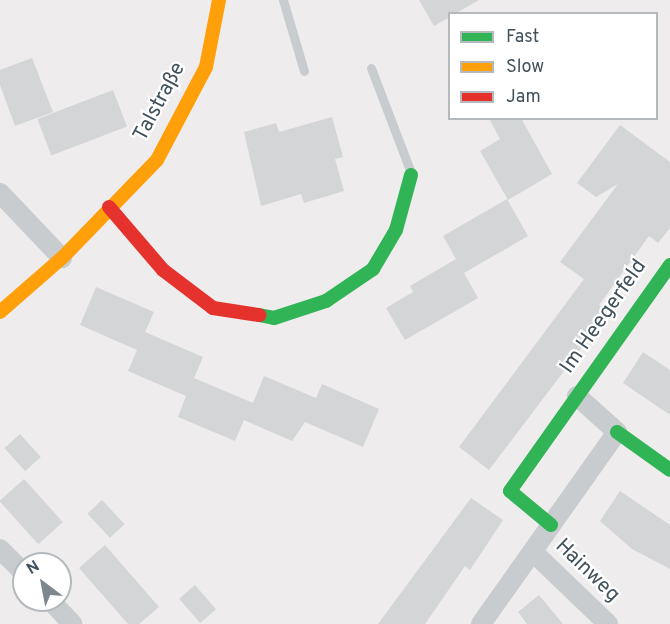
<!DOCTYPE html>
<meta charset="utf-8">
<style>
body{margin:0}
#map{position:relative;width:670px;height:624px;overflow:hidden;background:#eeecec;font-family:Overpass,sans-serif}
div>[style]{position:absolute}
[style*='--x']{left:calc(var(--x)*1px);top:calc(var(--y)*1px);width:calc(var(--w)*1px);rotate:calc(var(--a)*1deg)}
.building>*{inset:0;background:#d4d5d7;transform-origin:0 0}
.lane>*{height:9px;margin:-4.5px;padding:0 4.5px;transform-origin:4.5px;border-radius:4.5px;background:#c8ccce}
.street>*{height:20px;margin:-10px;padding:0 10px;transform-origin:10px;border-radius:10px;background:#c8ccce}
.fast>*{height:14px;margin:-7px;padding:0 7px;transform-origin:7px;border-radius:7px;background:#30b455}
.slow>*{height:14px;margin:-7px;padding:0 7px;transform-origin:7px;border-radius:7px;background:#ff9f0a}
.jam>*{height:14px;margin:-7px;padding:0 7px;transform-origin:7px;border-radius:7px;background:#e5322d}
span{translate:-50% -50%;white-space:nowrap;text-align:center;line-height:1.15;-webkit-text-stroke:4.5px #fff;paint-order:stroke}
.street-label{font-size:21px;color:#42515b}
.legend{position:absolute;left:448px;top:12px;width:210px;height:108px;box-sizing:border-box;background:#fff;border:2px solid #b3b9bd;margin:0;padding:8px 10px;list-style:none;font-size:18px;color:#42515b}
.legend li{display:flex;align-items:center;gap:12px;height:30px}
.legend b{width:30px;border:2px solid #b3b9bd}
.north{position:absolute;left:12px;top:552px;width:60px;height:60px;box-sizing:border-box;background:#fff;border:2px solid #b3b9bd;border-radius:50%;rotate:328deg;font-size:16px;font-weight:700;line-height:24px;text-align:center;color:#42515b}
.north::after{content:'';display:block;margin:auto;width:21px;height:27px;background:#7e878e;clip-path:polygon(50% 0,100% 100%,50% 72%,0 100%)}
</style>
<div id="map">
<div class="building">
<div style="clip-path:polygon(419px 0,479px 0,434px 26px)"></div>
<div style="clip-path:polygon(32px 58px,53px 112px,15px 126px,0 85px,0 70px)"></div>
<div style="left:113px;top:90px;width:39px;height:81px;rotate:69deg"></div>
<div style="clip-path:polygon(332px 117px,343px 157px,335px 159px,344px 191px,304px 203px,301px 194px,261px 206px,244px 132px,276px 123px,279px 132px)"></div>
<div style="clip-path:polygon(489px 118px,521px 118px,552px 174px,508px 200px,480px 151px,500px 139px)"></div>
<div style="clip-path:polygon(620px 125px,670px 162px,670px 228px,658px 243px,649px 236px,599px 305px,607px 311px,601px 322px,489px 470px,459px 447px,584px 279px,560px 262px,618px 184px,596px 197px,577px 183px)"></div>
<div style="clip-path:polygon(507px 199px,528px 236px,464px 273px,478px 298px,405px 340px,386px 308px,413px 292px,410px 286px,456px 259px,443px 236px)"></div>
<div style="clip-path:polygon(96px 287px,154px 312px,145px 332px,203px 357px,194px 378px,253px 403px,264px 376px,316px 398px,322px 384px,379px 409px,363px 447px,305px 422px,292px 441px,244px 420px,235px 441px,178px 417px,186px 396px,128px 371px,137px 350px,80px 325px)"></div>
<div style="clip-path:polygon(643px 352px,670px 370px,670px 415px,623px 383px)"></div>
<div style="left:20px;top:434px;width:31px;height:21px;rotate:48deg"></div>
<div style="left:24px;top:479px;width:58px;height:33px;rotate:48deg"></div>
<div style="clip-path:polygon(620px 491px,670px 525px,670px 569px,632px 549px,600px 521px)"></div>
<div style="clip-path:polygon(471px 498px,503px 520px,470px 570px,465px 566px,425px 624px,378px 624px)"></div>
<div style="left:102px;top:500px;width:33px;height:20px;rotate:47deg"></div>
<div style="clip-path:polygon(105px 545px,159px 607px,139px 624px,128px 624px,79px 568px)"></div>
<div style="left:195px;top:585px;width:32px;height:21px;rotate:49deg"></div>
<div style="clip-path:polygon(539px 595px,563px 624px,527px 624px,518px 612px)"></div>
</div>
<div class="lane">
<div style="--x:283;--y:0;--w:74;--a:73.5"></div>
<div style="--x:371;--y:68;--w:112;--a:69.1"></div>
</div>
<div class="street">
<div style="--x:0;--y:193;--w:90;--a:46.4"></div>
<div style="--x:0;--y:549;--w:34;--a:45"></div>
<div style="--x:533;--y:552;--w:104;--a:43.8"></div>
<div style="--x:50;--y:600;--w:33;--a:47"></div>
<div style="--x:481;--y:624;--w:235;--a:-54.7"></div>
<div style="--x:617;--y:432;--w:54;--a:-138"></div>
</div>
<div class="fast">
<div style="--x:259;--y:315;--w:15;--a:11"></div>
<div style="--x:274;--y:318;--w:55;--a:-18.1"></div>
<div style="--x:326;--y:301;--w:57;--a:-34.2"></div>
<div style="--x:373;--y:269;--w:45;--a:-59.5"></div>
<div style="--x:396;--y:230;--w:57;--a:-74.7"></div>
<div style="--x:617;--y:432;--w:65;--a:35.6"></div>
<div style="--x:551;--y:525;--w:53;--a:-140.3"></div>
<div style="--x:510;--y:491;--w:277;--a:-54.7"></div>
</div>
<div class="slow">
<div style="--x:0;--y:312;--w:82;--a:-41.1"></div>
<div style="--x:62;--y:258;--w:136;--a:-45.9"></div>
<div style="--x:157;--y:160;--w:105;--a:-62.2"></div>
<div style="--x:206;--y:67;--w:68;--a:-79"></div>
</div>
<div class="jam">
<div style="--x:109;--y:207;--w:83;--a:49.4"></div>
<div style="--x:163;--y:270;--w:63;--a:37.2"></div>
<div style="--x:213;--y:308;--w:47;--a:8.7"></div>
</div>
<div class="street-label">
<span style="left:160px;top:102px;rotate:-62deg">Talstraße</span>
<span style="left:604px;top:317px;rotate:-55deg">Im Heegerfeld</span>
<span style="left:587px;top:571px;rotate:44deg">Hainweg</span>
</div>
<ul class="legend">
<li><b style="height:8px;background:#30b455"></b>Fast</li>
<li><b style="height:8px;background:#ff9f0a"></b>Slow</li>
<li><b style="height:8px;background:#e5322d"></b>Jam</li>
</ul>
<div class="north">N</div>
</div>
